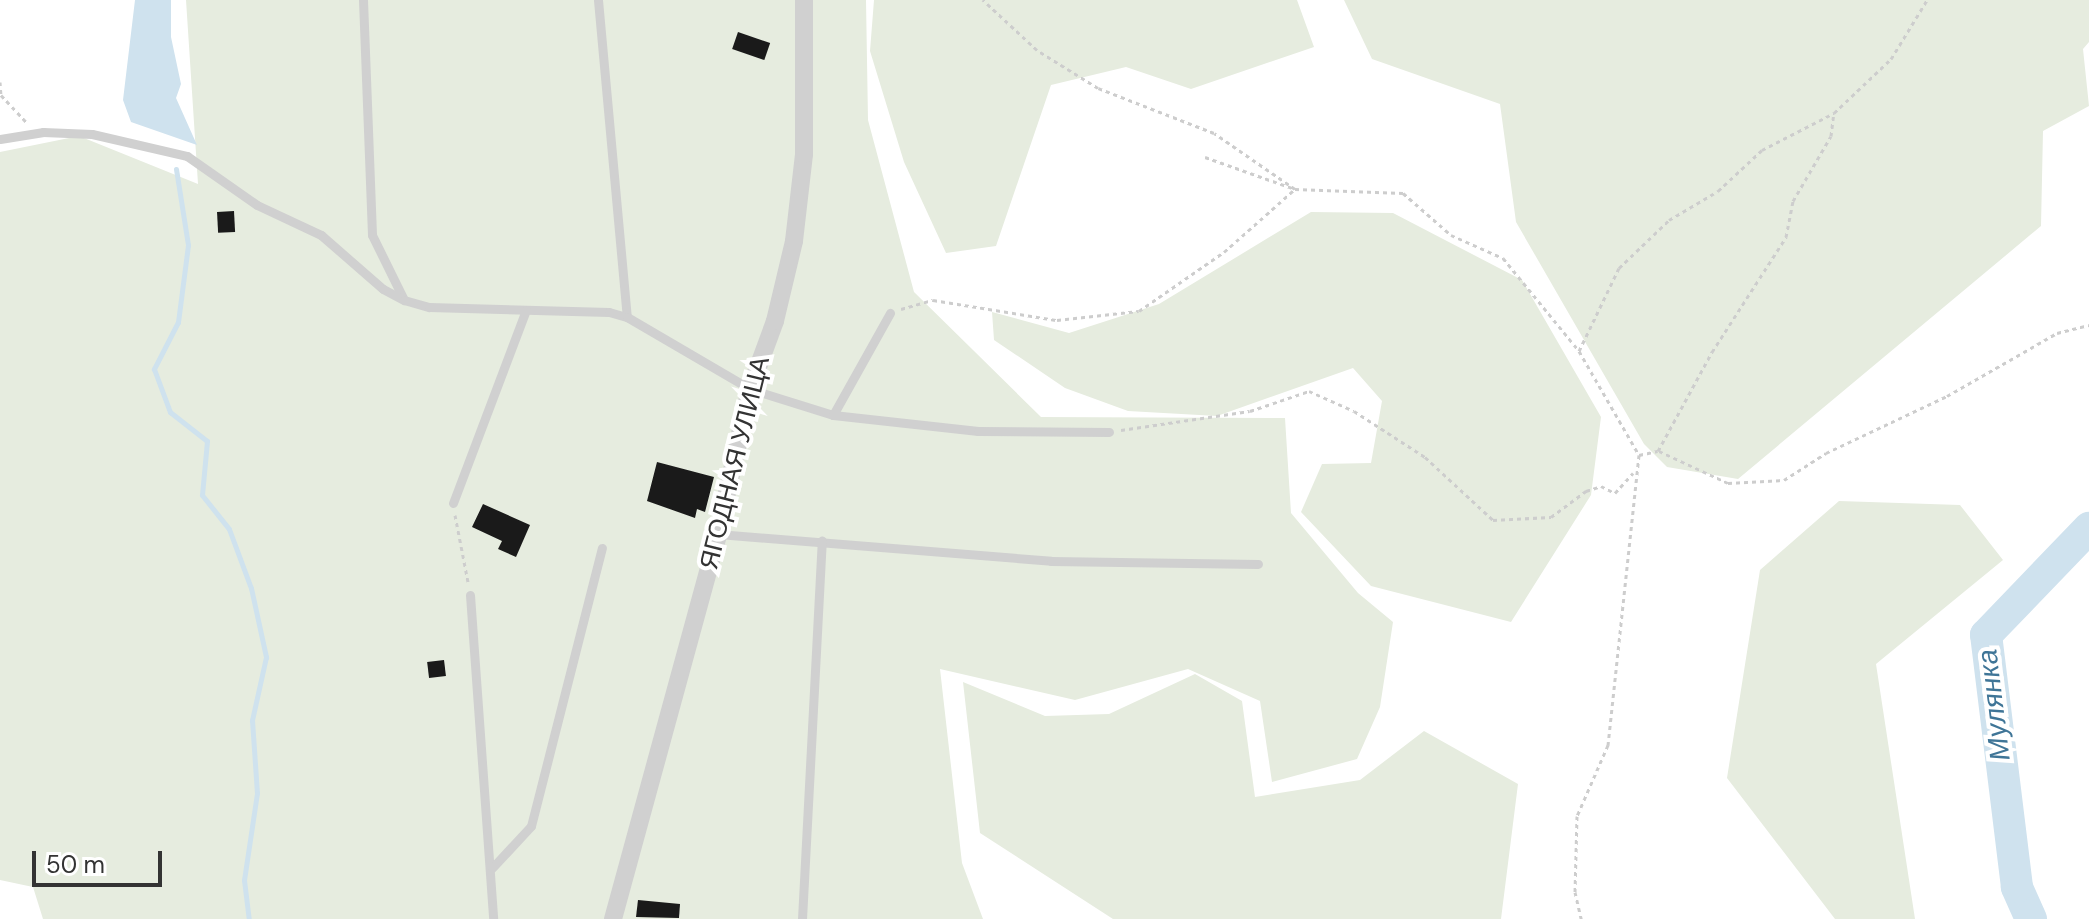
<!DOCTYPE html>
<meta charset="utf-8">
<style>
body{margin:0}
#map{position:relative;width:2089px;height:919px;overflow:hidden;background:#fff;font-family:"DM Sans",sans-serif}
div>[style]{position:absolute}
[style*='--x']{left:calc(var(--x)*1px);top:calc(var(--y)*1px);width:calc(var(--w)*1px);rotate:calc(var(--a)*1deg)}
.green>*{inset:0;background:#e6ecdf}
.water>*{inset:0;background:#cfe2ee}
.stream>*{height:5px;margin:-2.5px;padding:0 2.5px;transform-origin:2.5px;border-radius:2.5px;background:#cfe2ee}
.river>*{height:32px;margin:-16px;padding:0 16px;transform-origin:16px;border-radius:16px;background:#cfe2ee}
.building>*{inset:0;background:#1a1a1a;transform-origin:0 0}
.path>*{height:3px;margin-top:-1.5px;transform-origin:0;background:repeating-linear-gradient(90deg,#cdcdcd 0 4px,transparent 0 8px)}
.lane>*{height:9px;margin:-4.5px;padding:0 4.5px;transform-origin:4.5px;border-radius:4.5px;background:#d0d0d0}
.street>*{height:18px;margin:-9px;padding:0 9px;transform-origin:9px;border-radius:9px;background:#d0d0d0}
span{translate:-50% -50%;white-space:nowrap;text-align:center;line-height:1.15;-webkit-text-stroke:8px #fff;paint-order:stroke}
.street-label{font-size:26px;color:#333}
.water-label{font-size:28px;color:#3f7597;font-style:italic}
.scale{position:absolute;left:32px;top:851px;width:130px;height:36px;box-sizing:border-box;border:4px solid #333;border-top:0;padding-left:10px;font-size:24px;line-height:28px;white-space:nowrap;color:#333;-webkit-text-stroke:6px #fff;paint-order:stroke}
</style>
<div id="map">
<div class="green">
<div style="clip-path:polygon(186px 0,866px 0,868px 120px,914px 292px,1041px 417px,1285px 418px,1291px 513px,1358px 593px,1393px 622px,1380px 707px,1357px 759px,1272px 782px,1260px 701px,1188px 669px,1075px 700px,940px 669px,962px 863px,983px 919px,43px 919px,33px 887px,0 880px,0 152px,79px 136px,198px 184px)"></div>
<div style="clip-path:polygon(874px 0,1297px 0,1314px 47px,1191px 89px,1126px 67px,1051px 85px,996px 246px,946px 253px,904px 162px,870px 51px)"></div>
<div style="clip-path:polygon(1344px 0,2089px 0,2089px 42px,2083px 49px,2089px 106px,2043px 131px,2041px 226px,1738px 479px,1667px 467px,1644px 444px,1516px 222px,1500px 104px,1372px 59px)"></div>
<div style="clip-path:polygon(1311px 212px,1393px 213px,1522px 280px,1601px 417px,1591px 495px,1511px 622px,1371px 586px,1301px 512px,1322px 464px,1371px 463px,1382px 401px,1353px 368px,1217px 416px,1128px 411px,1065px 388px,994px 340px,992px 312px,1069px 333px,1159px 304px)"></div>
<div style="clip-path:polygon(1839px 501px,1960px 505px,2003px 560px,1876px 664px,1915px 919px,1835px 919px,1727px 778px,1760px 570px)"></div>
<div style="clip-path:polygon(1195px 674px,1242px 701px,1255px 797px,1360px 780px,1424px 731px,1518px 784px,1501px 919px,1113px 919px,980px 833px,963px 682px,1045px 716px,1109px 714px)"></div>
</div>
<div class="water">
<div style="clip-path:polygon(135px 0,171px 0,171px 37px,181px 84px,176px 98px,197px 145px,131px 122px,123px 100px)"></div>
</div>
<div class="stream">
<div style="--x:176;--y:169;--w:77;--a:81"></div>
<div style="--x:188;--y:245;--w:78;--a:97.4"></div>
<div style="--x:178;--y:322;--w:53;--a:117.1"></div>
<div style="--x:154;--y:369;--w:46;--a:69.6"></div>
<div style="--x:170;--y:412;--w:47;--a:38.1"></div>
<div style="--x:207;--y:441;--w:54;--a:95.3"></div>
<div style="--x:202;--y:495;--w:43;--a:51.5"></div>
<div style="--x:229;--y:529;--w:63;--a:69.6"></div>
<div style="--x:251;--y:588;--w:71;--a:77.7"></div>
<div style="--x:266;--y:657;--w:65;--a:102.5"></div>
<div style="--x:252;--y:720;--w:73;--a:86.1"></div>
<div style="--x:257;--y:793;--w:88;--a:98.5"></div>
<div style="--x:244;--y:880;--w:39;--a:83"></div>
</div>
<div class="river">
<div style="--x:2031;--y:919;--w:35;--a:-114"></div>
<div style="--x:2017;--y:887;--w:254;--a:-97"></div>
<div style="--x:1986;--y:635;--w:149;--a:-46.1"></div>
</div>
<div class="building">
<div style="left:738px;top:32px;width:34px;height:18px;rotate:19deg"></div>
<div style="left:234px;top:211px;width:21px;height:17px;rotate:87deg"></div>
<div style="clip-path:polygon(657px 462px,714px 477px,705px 512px,697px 509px,695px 518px,647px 501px)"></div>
<div style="clip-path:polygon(483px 504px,530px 525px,516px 557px,498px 549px,502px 541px,472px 527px)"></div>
<div style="left:444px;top:660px;width:16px;height:17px;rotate:83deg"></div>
<div style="clip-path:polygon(638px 900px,680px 904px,679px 918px,636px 917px)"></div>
</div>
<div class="path">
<div style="--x:0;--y:82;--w:13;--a:86"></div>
<div style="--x:1;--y:95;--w:37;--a:47"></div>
<div style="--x:1205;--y:157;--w:96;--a:19.6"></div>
<div style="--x:1295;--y:189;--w:108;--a:2.1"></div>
<div style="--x:1403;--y:193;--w:64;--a:41.2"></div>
<div style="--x:1451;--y:235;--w:57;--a:23.9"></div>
<div style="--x:1503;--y:258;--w:120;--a:50.7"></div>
<div style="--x:1579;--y:351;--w:120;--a:60"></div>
<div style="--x:1639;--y:455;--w:292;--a:96.1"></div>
<div style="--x:1608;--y:745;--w:77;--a:113.6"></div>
<div style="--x:1577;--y:816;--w:76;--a:91.5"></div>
<div style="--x:1575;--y:892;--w:28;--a:77"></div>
<div style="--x:901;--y:309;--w:33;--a:-16"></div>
<div style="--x:933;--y:300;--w:126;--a:9.2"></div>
<div style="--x:1057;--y:320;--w:82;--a:-6.3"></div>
<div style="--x:1139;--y:311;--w:103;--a:-34.8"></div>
<div style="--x:1224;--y:252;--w:95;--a:-41.6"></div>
<div style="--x:1295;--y:189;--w:98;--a:-145.3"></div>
<div style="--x:1214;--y:133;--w:124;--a:-158.8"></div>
<div style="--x:1098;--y:88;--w:72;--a:-148.1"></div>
<div style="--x:1037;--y:50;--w:74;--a:-137.2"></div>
<div style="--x:1579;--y:351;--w:92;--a:-64.3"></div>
<div style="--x:1619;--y:268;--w:69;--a:-43.8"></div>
<div style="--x:1669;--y:220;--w:57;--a:-30.6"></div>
<div style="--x:1718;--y:191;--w:60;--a:-43"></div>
<div style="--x:1762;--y:150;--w:81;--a:-27.2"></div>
<div style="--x:1121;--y:430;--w:130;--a:-8.4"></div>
<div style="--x:1250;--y:411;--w:62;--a:-18.7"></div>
<div style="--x:1309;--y:391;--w:49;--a:24"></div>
<div style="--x:1354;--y:411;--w:85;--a:32.9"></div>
<div style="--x:1425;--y:457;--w:93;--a:42.8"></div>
<div style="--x:1493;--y:520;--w:58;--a:-3"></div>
<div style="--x:1551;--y:517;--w:44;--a:-36.6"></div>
<div style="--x:1586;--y:491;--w:16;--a:-18"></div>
<div style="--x:1601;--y:486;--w:16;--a:27"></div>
<div style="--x:1615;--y:493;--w:27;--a:-48"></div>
<div style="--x:1659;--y:451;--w:76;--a:24.9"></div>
<div style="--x:1728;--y:483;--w:56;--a:-3.1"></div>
<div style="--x:1784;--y:480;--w:50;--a:-32.7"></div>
<div style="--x:1826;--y:453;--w:134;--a:-25.2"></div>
<div style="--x:1947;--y:396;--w:127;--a:-29.8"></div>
<div style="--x:2057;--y:333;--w:33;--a:-14"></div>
<div style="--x:1639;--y:455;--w:19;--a:-12"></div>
<div style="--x:1658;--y:451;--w:113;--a:-61.4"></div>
<div style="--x:1712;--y:352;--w:137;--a:-57.2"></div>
<div style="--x:1786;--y:237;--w:37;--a:-79"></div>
<div style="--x:1793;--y:201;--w:75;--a:-59.7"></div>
<div style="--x:1831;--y:136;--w:23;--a:-83"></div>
<div style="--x:1834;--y:113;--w:79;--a:-43.5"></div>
<div style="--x:1891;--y:59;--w:69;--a:-58.6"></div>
<div style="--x:455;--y:515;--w:68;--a:79"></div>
</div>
<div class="lane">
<div style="--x:363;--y:0;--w:235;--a:87.8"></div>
<div style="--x:372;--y:235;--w:72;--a:63.8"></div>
<div style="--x:598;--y:0;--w:318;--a:84.8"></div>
<div style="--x:0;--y:139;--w:44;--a:-9.2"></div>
<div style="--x:43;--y:132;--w:49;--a:2.3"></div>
<div style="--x:92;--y:134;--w:98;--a:13"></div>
<div style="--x:187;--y:156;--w:85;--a:35"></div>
<div style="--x:257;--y:205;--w:71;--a:25.1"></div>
<div style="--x:321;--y:235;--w:82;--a:41.1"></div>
<div style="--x:383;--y:289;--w:24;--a:28"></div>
<div style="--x:404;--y:300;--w:26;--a:16"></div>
<div style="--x:429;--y:307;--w:180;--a:1.6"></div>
<div style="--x:609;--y:312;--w:19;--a:16"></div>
<div style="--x:627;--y:317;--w:143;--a:30.3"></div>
<div style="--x:750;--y:389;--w:87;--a:17.4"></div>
<div style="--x:833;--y:415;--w:146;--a:6.3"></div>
<div style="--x:978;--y:431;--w:131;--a:0.4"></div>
<div style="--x:833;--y:415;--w:117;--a:-60.8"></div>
<div style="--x:453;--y:503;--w:206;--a:-69.3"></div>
<div style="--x:718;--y:534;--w:334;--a:4.6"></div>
<div style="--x:1051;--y:561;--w:207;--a:0.8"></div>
<div style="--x:470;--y:595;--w:325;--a:85.9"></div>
<div style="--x:492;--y:868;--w:57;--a:-47.1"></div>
<div style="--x:531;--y:826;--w:287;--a:-75.7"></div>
<div style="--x:802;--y:919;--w:379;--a:-87"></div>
</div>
<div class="street">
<div style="--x:613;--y:919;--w:399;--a:-74.7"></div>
<div style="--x:718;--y:534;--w:148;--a:-77.6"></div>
<div style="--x:750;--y:389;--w:72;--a:-69.8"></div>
<div style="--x:775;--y:321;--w:82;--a:-76.6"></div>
<div style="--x:794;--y:241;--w:88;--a:-83.4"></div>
<div style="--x:804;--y:154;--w:154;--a:-90"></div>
</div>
<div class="street-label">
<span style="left:735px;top:463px;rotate:-76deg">ЯГОДНАЯ УЛИЦА</span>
</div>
<div class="water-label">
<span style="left:1994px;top:705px;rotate:-97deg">Мулянка</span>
</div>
<div class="scale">50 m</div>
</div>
